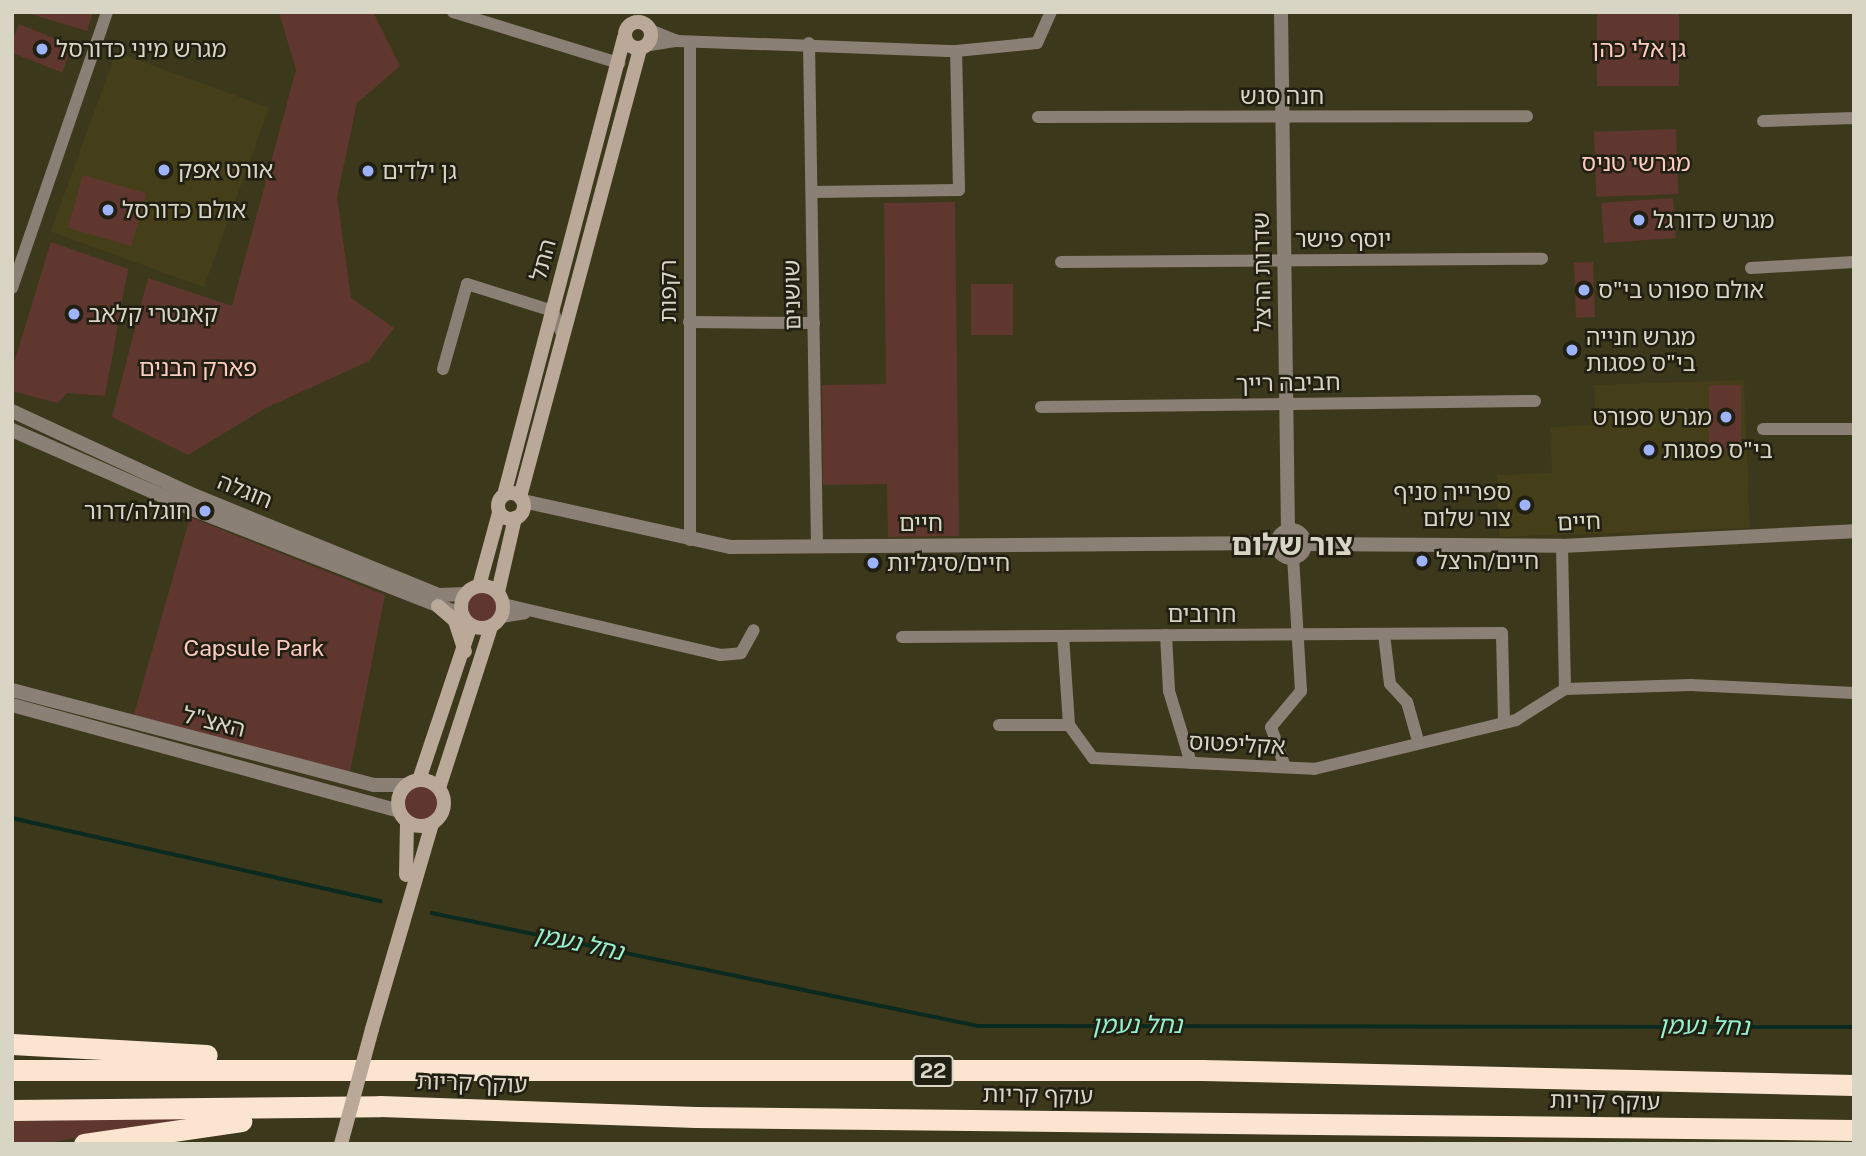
<!DOCTYPE html>
<meta charset="utf-8">
<style>
body{margin:0}
#map{position:relative;width:1866px;height:1156px;overflow:hidden;background:#3c381b;font-family:"Public Sans","Noto Sans Hebrew",sans-serif}
div>[style]{position:absolute}
[style*='--x']{left:calc(var(--x)*1px);top:calc(var(--y)*1px);width:calc(var(--w)*1px);rotate:calc(var(--a)*1deg)}
.built>*{inset:0;background:#443e19;transform-origin:0 0}
.green>*{inset:0;background:#60372f;transform-origin:0 0}
.round{border-radius:50%}
.stream>*{height:3.5px;margin:-1.75px;padding:0 1.75px;transform-origin:1.75px;border-radius:1.75px;background:#0a2a1f}
.minor>*{height:12px;margin:-6px;padding:0 6px;transform-origin:6px;border-radius:6px;background:#8b8075}
.tertiary>*{height:14px;margin:-7px;padding:0 7px;transform-origin:7px;border-radius:7px;background:#8b8075}
.tertiary>.ring{margin:-7px;padding:0;box-sizing:content-box;background:none;border:14px solid #8b8075;border-radius:50%}
.secondary>*{height:14px;margin:-7px;padding:0 7px;transform-origin:7px;border-radius:7px;background:#baa898}
.secondary>.ring{margin:-7px;padding:0;box-sizing:content-box;background:none;border:14px solid #baa898;border-radius:50%}
.motorway>*{height:21px;margin:-10.5px;padding:0 10.5px;transform-origin:10.5px;border-radius:10.5px;background:#fbe5d1}
.secondary-bridge>*{height:14px;margin:-7px;padding:0 7px;transform-origin:7px;border-radius:7px;background:#baa898}
.dots>*{width:19px;height:19px;translate:-50% -50%;box-sizing:border-box;border:4px solid #211f12;border-radius:50%}
span{translate:-50% -50%;white-space:nowrap;text-align:center;line-height:1.15;-webkit-text-stroke:5px #211f12;paint-order:stroke}
.shield-label span{padding:2px 5px;background:#211f12;border:2px solid;border-radius:5px;-webkit-text-stroke-width:0}
.shield-label{font-size:21px;color:#d8d5c4;font-weight:700}
.poi-label{font-size:23px;color:#d8d5c4}
.left{translate:0 -50%;text-align:left}
.right{translate:-100% -50%;text-align:right}
.park-label{font-size:23px;color:#fdcac0}
.street-label{font-size:23px;color:#d8d5c4}
.water-label{font-size:24px;color:#95f1ce;font-style:italic}
.district-label{font-size:30px;color:#d8d5c4;font-weight:700}
.frame{position:absolute;inset:0;border:14px solid #d8d5c4;pointer-events:none}
</style>
<div id="map">
<div class="built">
<div style="left:116px;top:52px;width:163px;height:191px;rotate:20deg"></div>
<div style="clip-path:polygon(1744px 380px,1750px 528px,1499px 537px,1497px 475px,1552px 473px,1550px 427px,1596px 425px,1594px 385px)"></div>
</div>
<div class="green">
<div style="clip-path:polygon(24px 12px,93px 12px,87px 31px)"></div>
<div style="clip-path:polygon(279px 12px,373px 12px,400px 66px,357px 103px,337px 197px,351px 298px,394px 328px,369px 361px,266px 408px,188px 455px,112px 417px,148px 278px,232px 306px,296px 70px)"></div>
<div style="left:1597px;top:12px;width:82px;height:74px"></div>
<div style="left:19px;top:24px;width:58px;height:29px;rotate:22deg"></div>
<div style="left:1676px;top:129px;width:65px;height:82px;rotate:88deg"></div>
<div style="left:83px;top:175px;width:66px;height:55px;rotate:16deg"></div>
<div style="left:1673px;top:198px;width:40px;height:72px;rotate:86deg"></div>
<div style="clip-path:polygon(955px 202px,959px 536px,888px 537px,887px 484px,823px 485px,822px 385px,886px 384px,884px 203px)"></div>
<div style="clip-path:polygon(51px 242px,128px 269px,105px 396px,67px 393px,58px 403px,12px 391px,12px 369px)"></div>
<div style="left:1593px;top:262px;width:55px;height:19px;rotate:88deg"></div>
<div style="left:971px;top:284px;width:42px;height:51px"></div>
<div style="left:1709px;top:385px;width:32px;height:64px"></div>
<div style="clip-path:polygon(190px 517px,385px 595px,350px 772px,133px 718px)"></div>
<div class="round" style="left:467px;top:592px;width:30px;height:30px"></div>
<div class="round" style="left:404px;top:786px;width:34px;height:34px"></div>
<div style="clip-path:polygon(191px 1118px,42px 1144px,12px 1144px,12px 1121px)"></div>
</div>
<div class="stream">
<div style="--x:12;--y:818;--w:378;--a:12.7"></div>
<div style="--x:432;--y:913;--w:558;--a:11.69"></div>
<div style="--x:978;--y:1026;--w:876;--a:0.07"></div>
</div>
<div class="minor">
<div style="--x:453;--y:12;--w:174;--a:17.1"></div>
<div style="--x:650;--y:30;--w:29;--a:22"></div>
<div style="--x:677;--y:41;--w:279;--a:2.1"></div>
<div style="--x:956;--y:51;--w:81;--a:-5.6"></div>
<div style="--x:1037;--y:43;--w:34;--a:-66"></div>
<div style="--x:809;--y:43;--w:503;--a:89.09"></div>
<div style="--x:644;--y:46;--w:33;--a:-9"></div>
<div style="--x:1038;--y:117;--w:489;--a:-0.1"></div>
<div style="--x:1763;--y:121;--w:91;--a:-1.9"></div>
<div style="--x:812;--y:192;--w:147;--a:-0.8"></div>
<div style="--x:959;--y:190;--w:139;--a:-91.2"></div>
<div style="--x:1061;--y:262;--w:481;--a:-0.4"></div>
<div style="--x:1751;--y:268;--w:103;--a:-3.3"></div>
<div style="--x:12;--y:288;--w:292;--a:-71"></div>
<div style="--x:689;--y:322;--w:125;--a:0.5"></div>
<div style="--x:443;--y:369;--w:88;--a:-74.2"></div>
<div style="--x:467;--y:284;--w:90;--a:17.4"></div>
<div style="--x:553;--y:311;--w:22;--a:69"></div>
<div style="--x:1041;--y:407;--w:494;--a:-0.7"></div>
<div style="--x:1763;--y:429;--w:91;--a:0"></div>
<div style="--x:690;--y:540;--w:498;--a:-90"></div>
<div style="--x:1562;--y:546;--w:143;--a:88.8"></div>
<div style="--x:503;--y:604;--w:223;--a:13.2"></div>
<div style="--x:720;--y:655;--w:21;--a:-5"></div>
<div style="--x:741;--y:653;--w:26;--a:-61"></div>
<div style="--x:501;--y:617;--w:24;--a:-9"></div>
<div style="--x:1384;--y:634;--w:50;--a:83.2"></div>
<div style="--x:1390;--y:684;--w:25;--a:47"></div>
<div style="--x:1407;--y:702;--w:41;--a:74.2"></div>
<div style="--x:1166;--y:635;--w:56;--a:86.9"></div>
<div style="--x:1169;--y:691;--w:75;--a:73"></div>
<div style="--x:1063;--y:636;--w:89;--a:86.1"></div>
<div style="--x:1069;--y:725;--w:41;--a:54"></div>
<div style="--x:1093;--y:758;--w:221;--a:2.8"></div>
<div style="--x:1314;--y:769;--w:208;--a:-13.6"></div>
<div style="--x:1516;--y:720;--w:58;--a:-32.3"></div>
<div style="--x:1565;--y:689;--w:126;--a:-1.8"></div>
<div style="--x:1691;--y:685;--w:163;--a:2.8"></div>
<div style="--x:902;--y:637;--w:600;--a:-0.38"></div>
<div style="--x:1502;--y:633;--w:89;--a:88.7"></div>
<div style="--x:999;--y:725;--w:70;--a:0"></div>
<div style="--x:1285;--y:767;--w:42;--a:-109.3"></div>
<div style="--x:1271;--y:727;--w:47;--a:-50.2"></div>
<div style="--x:1301;--y:691;--w:133;--a:-93.4"></div>
</div>
<div class="tertiary">
<div style="--x:1281;--y:12;--w:519;--a:89.23"></div>
<div style="--x:12;--y:411;--w:197;--a:24.9"></div>
<div style="--x:191;--y:494;--w:268;--a:22.2"></div>
<div style="--x:439;--y:595;--w:26;--a:-2"></div>
<div style="--x:12;--y:430;--w:191;--a:23.7"></div>
<div style="--x:187;--y:507;--w:295;--a:21.4"></div>
<div style="--x:523;--y:501;--w:213;--a:12.5"></div>
<div style="--x:731;--y:547;--w:546;--a:-0.42"></div>
<div class="ring" style="left:1277px;top:530px;width:14px;height:14px"></div>
<div style="--x:1305;--y:544;--w:257;--a:0.4"></div>
<div style="--x:1562;--y:546;--w:292;--a:-2.9"></div>
<div style="--x:12;--y:690;--w:374;--a:14.7"></div>
<div style="--x:374;--y:785;--w:32;--a:0"></div>
<div style="--x:12;--y:705;--w:401;--a:15.3"></div>
</div>
<div class="secondary">
<div class="ring" style="left:625px;top:22px;width:12px;height:12px"></div>
<div class="ring" style="left:498px;top:493px;width:12px;height:12px"></div>
<div style="--x:504;--y:495;--w:473;--a:-75.3"></div>
<div style="--x:520;--y:497;--w:465;--a:-75"></div>
<div class="ring" style="left:461px;top:586px;width:28px;height:28px"></div>
<div style="--x:479;--y:586;--w:76;--a:-74.7"></div>
<div style="--x:498;--y:592;--w:76;--a:-77.1"></div>
<div style="--x:438;--y:606;--w:23;--a:41"></div>
<div style="--x:455;--y:621;--w:32;--a:72"></div>
<div class="ring" style="left:398px;top:780px;width:32px;height:32px"></div>
<div style="--x:419;--y:780;--w:163;--a:-71.5"></div>
<div style="--x:439;--y:788;--w:169;--a:-72.1"></div>
<div style="--x:406;--y:875;--w:53;--a:-88.9"></div>
<div style="--x:372;--y:1029;--w:214;--a:-73.7"></div>
</div>
<div class="motorway">
<div style="--x:12;--y:1044;--w:195;--a:3.2"></div>
<div style="--x:12;--y:1070;--w:1190;--a:0"></div>
<div style="--x:1202;--y:1070;--w:652;--a:1.32"></div>
<div style="--x:12;--y:1110;--w:368;--a:-0.6"></div>
<div style="--x:380;--y:1106;--w:316;--a:2"></div>
<div style="--x:696;--y:1117;--w:1158;--a:0.64"></div>
<div style="--x:84;--y:1144;--w:159;--a:-8.3"></div>
</div>
<div class="secondary-bridge">
<div style="--x:341;--y:1144;--w:119;--a:-74.9"></div>
</div>
<div class="dots">
<div style="left:42px;top:49px;background:#9db4fd"></div>
<div style="left:164px;top:170px;background:#9db4fd"></div>
<div style="left:368px;top:171px;background:#9db4fd"></div>
<div style="left:108px;top:210px;background:#9db4fd"></div>
<div style="left:1639px;top:220px;background:#9db4fd"></div>
<div style="left:1584px;top:290px;background:#9db4fd"></div>
<div style="left:74px;top:314px;background:#9db4fd"></div>
<div style="left:1572px;top:350px;background:#9db4fd"></div>
<div style="left:1726px;top:417px;background:#9db4fd"></div>
<div style="left:1649px;top:450px;background:#9db4fd"></div>
<div style="left:1525px;top:505px;background:#9db4fd"></div>
<div style="left:205px;top:511px;background:#9db4fd"></div>
<div style="left:1422px;top:561px;background:#9db4fd"></div>
<div style="left:873px;top:563px;background:#9db4fd"></div>
</div>
<div class="shield-label">
<span style="left:933px;top:1071px">22</span>
</div>
<div class="poi-label">
<span class="left" style="left:56px;top:49px">מגרש מיני כדורסל</span>
<span class="left" style="left:178px;top:170px">אורט אפק</span>
<span class="left" style="left:382px;top:171px">גן ילדים</span>
<span class="left" style="left:122px;top:210px">אולם כדורסל</span>
<span class="left" style="left:1653px;top:220px">מגרש כדורגל</span>
<span class="left" style="left:1598px;top:290px">אולם ספורט בי"ס</span>
<span class="left" style="left:88px;top:314px">קאנטרי קלאב</span>
<span class="left" style="left:1586px;top:350px">מגרש חנייה<br>בי"ס פסגות</span>
<span class="right" style="left:1712px;top:417px">מגרש ספורט</span>
<span class="left" style="left:1663px;top:450px">בי"ס פסגות</span>
<span class="right" style="left:1511px;top:505px">ספרייה סניף<br>צור שלום</span>
<span class="right" style="left:191px;top:511px">חוגלה/דרור</span>
<span class="left" style="left:1436px;top:561px">חיים/הרצל</span>
<span class="left" style="left:887px;top:563px">חיים/סיגליות</span>
</div>
<div class="park-label">
<span style="left:1639px;top:49px">גן אלי כהן</span>
<span style="left:1636px;top:163px">מגרשי טניס</span>
<span style="left:198px;top:368px">פארק הבנים</span>
<span style="left:254px;top:648px">Capsule Park</span>
</div>
<div class="street-label">
<span style="left:1282px;top:96px">חנה סנש</span>
<span style="left:1343px;top:239px">יוסף פישר</span>
<span style="left:543px;top:260px;rotate:-75deg">התל</span>
<span style="left:1262px;top:272px;rotate:-91deg">שדרות הרצל</span>
<span style="left:668px;top:291px;rotate:-90deg">רקפות</span>
<span style="left:792px;top:295px;rotate:-91deg">שושנים</span>
<span style="left:1288px;top:383px;rotate:-1deg">חביבה רייך</span>
<span style="left:245px;top:491px;rotate:22deg">חוגלה</span>
<span style="left:1579px;top:522px;rotate:-2deg">חיים</span>
<span style="left:921px;top:523px">חיים</span>
<span style="left:1202px;top:614px">חרובים</span>
<span style="left:214px;top:722px;rotate:14deg">האצ"ל</span>
<span style="left:1237px;top:744px;rotate:3deg">אקליפטוס</span>
<span style="left:472px;top:1083px;rotate:2deg">עוקף קריות</span>
<span style="left:1038px;top:1095px;rotate:1deg">עוקף קריות</span>
<span style="left:1605px;top:1101px;rotate:1deg">עוקף קריות</span>
</div>
<div class="water-label">
<span style="left:579px;top:943px;rotate:12deg">נחל נעמן</span>
<span style="left:1137px;top:1025px">נחל נעמן</span>
<span style="left:1704px;top:1026px;rotate:1deg">נחל נעמן</span>
</div>
<div class="district-label">
<span style="left:1292px;top:544px">צור שלום</span>
</div>
<div class="frame"></div>
</div>
